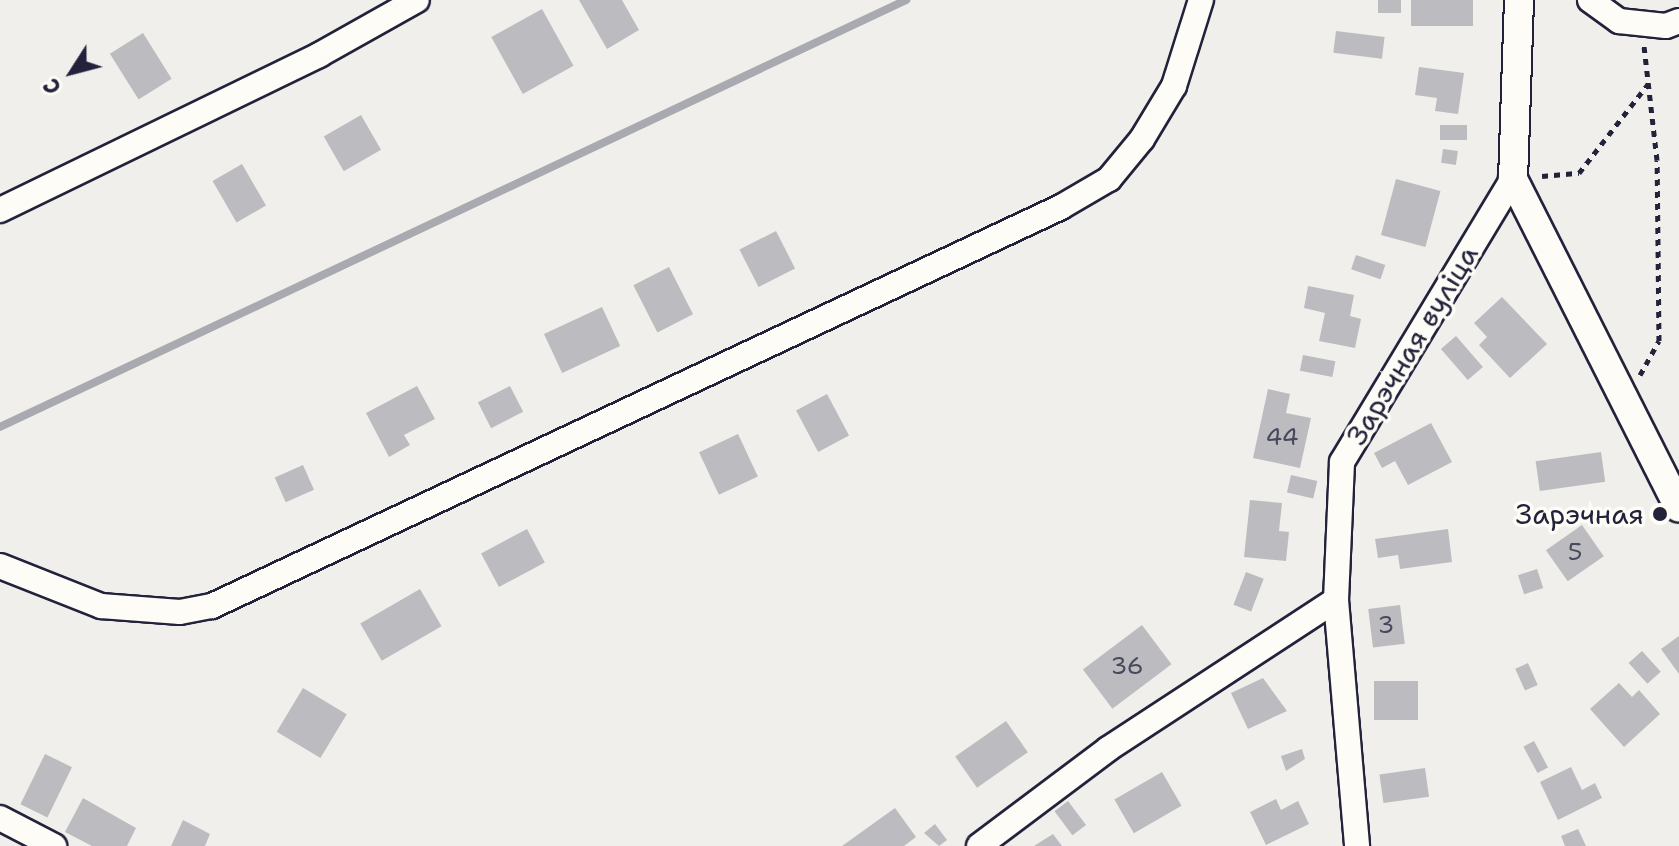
<!DOCTYPE html>
<meta charset="utf-8">
<style>
body{margin:0}
#map{position:relative;width:1679px;height:846px;overflow:hidden;background:#f0efec;font-family:"Shantell Sans",sans-serif}
div>[style]{position:absolute}
[style*='--x']{left:calc(var(--x)*1px);top:calc(var(--y)*1px);width:calc(var(--w)*1px);rotate:calc(var(--a)*1deg)}
.stream>*{height:8px;margin:-4px;padding:0 4px;transform-origin:4px;border-radius:4px;background:#a9a9b0}
.building>*{inset:0;background:#bcbcc0;transform-origin:0 0}
.path>*{height:5px;margin-top:-2.5px;transform-origin:0;background:repeating-linear-gradient(90deg,#22223b 0 6px,transparent 0 12px)}
.roads{filter:drop-shadow(2px 0 #22223b) drop-shadow(-2px 0 #22223b) drop-shadow(0 2px #22223b) drop-shadow(0 -2px #22223b)}
.minor>*{height:24px;margin:-12px;padding:0 12px;transform-origin:12px;border-radius:12px;background:#fdfcf7}
.tertiary>*{height:28px;margin:-14px;padding:0 14px;transform-origin:14px;border-radius:14px;background:#fdfcf7}
.dots>*{width:22px;height:22px;translate:-50% -50%;box-sizing:border-box;border:4px solid #fdfcf7;border-radius:50%}
span{translate:-50% -50%;white-space:nowrap;text-align:center;line-height:1.15;-webkit-text-stroke:7px #fdfcf7;paint-order:stroke}
.number-label{font-size:24px;color:#48485c}
.number-label span{-webkit-text-stroke-width:0}
.street-label{font-size:28px;color:#22223b}
.poi-label{font-size:28px;color:#22223b}
.right{translate:-100% -50%;text-align:right}
.north{position:absolute;left:32px;top:32px;width:80px;height:80px;-webkit-text-stroke:6px #fdfcf7;paint-order:stroke;rotate:234deg;font-size:22px;font-weight:700;line-height:32px;text-align:center;color:#22223b}
.north::after{content:'';display:block;margin:auto;width:28px;height:36px;background:#22223b;clip-path:polygon(50% 0,100% 100%,50% 72%,0 100%)}
</style>
<div id="map">
<div class="stream">
<div style="--x:0;--y:427;--w:1002;--a:-25.23"></div>
</div>
<div class="building">
<div style="clip-path:polygon(579px 0,622px 0,639px 30px,607px 49px)"></div>
<div style="left:1378px;top:0;width:23px;height:13px"></div>
<div style="left:1411px;top:0;width:62px;height:26px"></div>
<div style="left:542px;top:9px;width:65px;height:58px;rotate:61deg"></div>
<div style="left:1336px;top:31px;width:49px;height:22px;rotate:7deg"></div>
<div style="left:143px;top:33px;width:54px;height:39px;rotate:58deg"></div>
<div style="clip-path:polygon(1419px 67px,1464px 73px,1458px 114px,1435px 111px,1437px 98px,1415px 95px)"></div>
<div style="left:361px;top:115px;width:40px;height:43px;rotate:60deg"></div>
<div style="left:1440px;top:125px;width:27px;height:15px"></div>
<div style="left:1443px;top:149px;width:15px;height:14px;rotate:8deg"></div>
<div style="left:242px;top:164px;width:48px;height:34px;rotate:60deg"></div>
<div style="left:1396px;top:179px;width:46px;height:58px;rotate:15deg"></div>
<div style="left:776px;top:231px;width:42px;height:41px;rotate:63deg"></div>
<div style="left:1356px;top:255px;width:31px;height:15px;rotate:19deg"></div>
<div style="left:669px;top:267px;width:53px;height:40px;rotate:63deg"></div>
<div style="clip-path:polygon(1308px 286px,1354px 295px,1350px 316px,1361px 319px,1355px 348px,1319px 341px,1325px 313px,1304px 308px)"></div>
<div style="clip-path:polygon(1502px 297px,1547px 344px,1510px 378px,1479px 345px,1487px 337px,1474px 323px)"></div>
<div style="left:602px;top:307px;width:43px;height:64px;rotate:65deg"></div>
<div style="left:1456px;top:336px;width:41px;height:20px;rotate:49deg"></div>
<div style="left:1303px;top:355px;width:33px;height:16px;rotate:11deg"></div>
<div style="clip-path:polygon(417px 386px,435px 419px,404px 435px,410px 445px,389px 457px,366px 413px)"></div>
<div style="left:510px;top:386px;width:29px;height:36px;rotate:63deg"></div>
<div style="clip-path:polygon(1268px 389px,1290px 394px,1286px 413px,1311px 418px,1300px 468px,1253px 458px)"></div>
<div style="left:827px;top:394px;width:47px;height:35px;rotate:62deg"></div>
<div style="clip-path:polygon(1431px 423px,1452px 462px,1408px 485px,1395px 461px,1382px 468px,1374px 453px)"></div>
<div style="left:738px;top:434px;width:47px;height:43px;rotate:65deg"></div>
<div style="left:1601px;top:452px;width:30px;height:66px;rotate:82deg"></div>
<div style="left:303px;top:465px;width:27px;height:31px;rotate:66deg"></div>
<div style="left:1291px;top:475px;width:27px;height:18px;rotate:13deg"></div>
<div style="clip-path:polygon(1250px 500px,1282px 503px,1279px 531px,1289px 532px,1286px 561px,1244px 557px)"></div>
<div style="left:1582px;top:525px;width:38px;height:44px;rotate:55deg"></div>
<div style="left:527px;top:529px;width:38px;height:52px;rotate:62deg"></div>
<div style="clip-path:polygon(1448px 529px,1452px 562px,1400px 569px,1398px 555px,1378px 558px,1375px 539px)"></div>
<div style="left:1537px;top:569px;width:20px;height:20px;rotate:72deg"></div>
<div style="left:1246px;top:572px;width:19px;height:35px;rotate:21deg"></div>
<div style="left:420px;top:589px;width:43px;height:69px;rotate:60deg"></div>
<div style="left:1400px;top:605px;width:39px;height:32px;rotate:83deg"></div>
<div style="left:1142px;top:625px;width:49px;height:74px;rotate:53deg"></div>
<div style="clip-path:polygon(1679px 636px,1679px 674px,1661px 649px)"></div>
<div style="left:1642px;top:651px;width:28px;height:18px;rotate:48deg"></div>
<div style="left:1528px;top:663px;width:24px;height:14px;rotate:66deg"></div>
<div style="clip-path:polygon(1263px 678px,1287px 711px,1248px 729px,1231px 693px)"></div>
<div style="left:1418px;top:681px;width:39px;height:44px;rotate:90deg"></div>
<div style="clip-path:polygon(1619px 683px,1632px 697px,1639px 690px,1660px 714px,1624px 747px,1590px 709px)"></div>
<div style="left:303px;top:688px;width:51px;height:51px;rotate:31deg"></div>
<div style="left:1006px;top:721px;width:38px;height:62px;rotate:55deg"></div>
<div style="left:1534px;top:741px;width:30px;height:12px;rotate:62deg"></div>
<div style="clip-path:polygon(1302px 749px,1305px 759px,1286px 771px,1281px 756px)"></div>
<div style="left:45px;top:754px;width:30px;height:56px;rotate:26deg"></div>
<div style="clip-path:polygon(1571px 767px,1582px 790px,1595px 783px,1602px 798px,1558px 820px,1540px 782px)"></div>
<div style="left:1425px;top:768px;width:29px;height:46px;rotate:82deg"></div>
<div style="left:1162px;top:772px;width:39px;height:55px;rotate:60deg"></div>
<div style="clip-path:polygon(83px 798px,136px 828px,127px 846px,92px 846px,65px 832px)"></div>
<div style="clip-path:polygon(1276px 799px,1281px 810px,1298px 801px,1309px 824px,1266px 845px,1250px 812px)"></div>
<div style="left:1068px;top:801px;width:30px;height:17px;rotate:53deg"></div>
<div style="clip-path:polygon(895px 808px,916px 837px,904px 846px,842px 846px)"></div>
<div style="clip-path:polygon(183px 820px,210px 834px,205px 846px,171px 846px)"></div>
<div style="clip-path:polygon(935px 824px,947px 840px,939px 846px,924px 833px)"></div>
<div style="clip-path:polygon(1578px 829px,1586px 846px,1565px 846px,1561px 836px)"></div>
<div style="clip-path:polygon(1053px 834px,1062px 846px,1034px 846px)"></div>
</div>
<div class="path">
<div style="--x:1542;--y:176;--w:37;--a:-5"></div>
<div style="--x:1579;--y:173;--w:113;--a:-52.2"></div>
<div style="--x:1640;--y:375;--w:39;--a:-61"></div>
<div style="--x:1659;--y:341;--w:181;--a:-90.6"></div>
<div style="--x:1657;--y:160;--w:115;--a:-96.5"></div>
</div>
<div class="roads">
<div class="minor">
<div style="--x:1590;--y:0;--w:36;--a:36"></div>
<div style="--x:1619;--y:21;--w:47;--a:6.1"></div>
<div style="--x:1666;--y:26;--w:14;--a:-21"></div>
<div style="--x:0;--y:210;--w:355;--a:-25.9"></div>
<div style="--x:319;--y:55;--w:112;--a:-29.3"></div>
<div style="--x:0;--y:566;--w:109;--a:21.6"></div>
<div style="--x:101;--y:606;--w:79;--a:4.3"></div>
<div style="--x:180;--y:612;--w:33;--a:-11"></div>
<div style="--x:212;--y:606;--w:938;--a:-25.17"></div>
<div style="--x:1061;--y:207;--w:56;--a:-30.3"></div>
<div style="--x:1109;--y:179;--w:52;--a:-50.5"></div>
<div style="--x:1142;--y:139;--w:62;--a:-58.9"></div>
<div style="--x:1174;--y:86;--w:90;--a:-72.6"></div>
<div style="--x:1336;--y:600;--w:247;--a:85.1"></div>
<div style="--x:0;--y:818;--w:61;--a:27.4"></div>
<div style="--x:979;--y:846;--w:161;--a:-36.9"></div>
<div style="--x:1108;--y:749;--w:272;--a:-33.2"></div>
<div style="--x:1336;--y:600;--w:138;--a:-87.5"></div>
<div style="--x:1342;--y:462;--w:331;--a:-58.9"></div>
</div>
<div class="tertiary">
<div style="--x:1519;--y:0;--w:179;--a:91.9"></div>
<div style="--x:1513;--y:179;--w:368;--a:63.2"></div>
</div>
</div>
<div class="dots">
<div style="left:1660px;top:514px;background:#22223b"></div>
</div>
<div class="number-label">
<span style="left:1282px;top:438px">44</span>
<span style="left:1575px;top:553px">5</span>
<span style="left:1386px;top:626px">3</span>
<span style="left:1127px;top:667px">36</span>
</div>
<div class="street-label">
<span style="left:1412px;top:345px;rotate:-59deg">Зарэчная вуліца</span>
</div>
<div class="poi-label">
<span class="right" style="left:1644px;top:514px">Зарэчная</span>
</div>
<div class="north">С</div>
</div>
